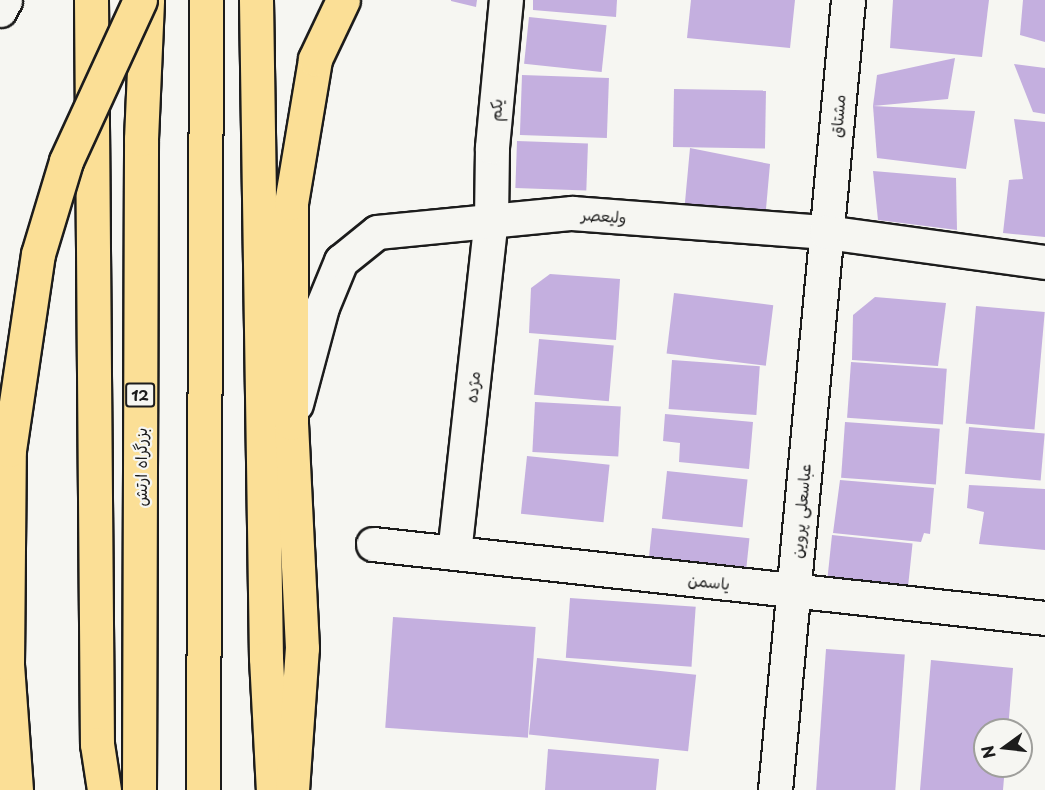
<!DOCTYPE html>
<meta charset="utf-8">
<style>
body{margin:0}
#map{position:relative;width:1045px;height:790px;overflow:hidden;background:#f6f6f2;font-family:"Playpen Sans","Playpen Sans Arabic",sans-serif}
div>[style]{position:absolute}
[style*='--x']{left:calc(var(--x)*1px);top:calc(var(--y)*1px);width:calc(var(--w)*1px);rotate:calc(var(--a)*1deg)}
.building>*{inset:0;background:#c4afdf;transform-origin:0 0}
.roads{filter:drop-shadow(2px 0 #1c1c1c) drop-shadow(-2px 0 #1c1c1c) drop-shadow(0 2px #1c1c1c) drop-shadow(0 -2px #1c1c1c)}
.minor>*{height:33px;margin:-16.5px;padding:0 16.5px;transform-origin:16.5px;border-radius:16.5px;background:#f6f6f2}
.secondary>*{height:33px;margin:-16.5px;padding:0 16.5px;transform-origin:16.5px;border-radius:16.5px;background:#f6f6f2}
.trunk>*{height:33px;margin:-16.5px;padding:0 16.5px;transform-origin:16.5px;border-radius:16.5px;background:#fbdf96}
.bridges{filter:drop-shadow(2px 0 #1c1c1c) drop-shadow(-2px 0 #1c1c1c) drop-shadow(0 2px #1c1c1c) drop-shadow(0 -2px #1c1c1c)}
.trunk-bridge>*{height:33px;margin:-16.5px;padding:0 16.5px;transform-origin:16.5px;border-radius:16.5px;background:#fbdf96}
span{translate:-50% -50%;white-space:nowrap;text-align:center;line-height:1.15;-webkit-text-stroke:4.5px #f6f6f2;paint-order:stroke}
.shield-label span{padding:2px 4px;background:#f6f6f2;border:2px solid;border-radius:4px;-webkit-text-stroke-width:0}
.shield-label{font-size:15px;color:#1c1c1c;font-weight:700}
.street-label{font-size:16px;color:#1c1c1c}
.north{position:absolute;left:973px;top:718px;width:60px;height:60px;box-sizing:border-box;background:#f6f6f2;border:2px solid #9f9f9c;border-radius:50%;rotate:255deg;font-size:16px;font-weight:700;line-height:24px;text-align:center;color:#1c1c1c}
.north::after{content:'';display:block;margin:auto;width:21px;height:27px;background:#1c1c1c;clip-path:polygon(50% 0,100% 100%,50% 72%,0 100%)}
</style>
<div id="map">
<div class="building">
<div style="clip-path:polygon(451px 0,477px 0,476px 7px,451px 1px)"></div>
<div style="clip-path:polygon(533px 0,617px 0,616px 17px,533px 10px)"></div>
<div style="clip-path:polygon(691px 0,795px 0,790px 48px,687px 38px)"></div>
<div style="clip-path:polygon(893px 0,989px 0,982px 57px,890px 48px)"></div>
<div style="clip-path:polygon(1023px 0,1045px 0,1045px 42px,1020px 35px)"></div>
<div style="left:529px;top:17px;width:78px;height:47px;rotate:6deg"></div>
<div style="clip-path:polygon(955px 58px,948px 99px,873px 106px,877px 75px)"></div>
<div style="clip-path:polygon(1014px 64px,1045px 68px,1045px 114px,1033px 112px)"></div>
<div style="left:522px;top:75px;width:87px;height:60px;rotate:2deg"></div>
<div style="left:674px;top:89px;width:92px;height:58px;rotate:1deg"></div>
<div style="clip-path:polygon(873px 106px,975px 111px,966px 169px,877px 158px)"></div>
<div style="clip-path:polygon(1014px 119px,1045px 122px,1045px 237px,1003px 233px,1009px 180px,1023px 179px)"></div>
<div style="left:517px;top:141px;width:71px;height:47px;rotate:2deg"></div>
<div style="clip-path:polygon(690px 148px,770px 164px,765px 220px,684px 213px)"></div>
<div style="clip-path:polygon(873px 171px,956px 178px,957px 230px,878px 220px)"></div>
<div style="clip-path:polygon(550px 274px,620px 279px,616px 340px,529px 333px,531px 288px)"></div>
<div style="left:674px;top:293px;width:100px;height:61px;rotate:7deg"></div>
<div style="clip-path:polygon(875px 297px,946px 303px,938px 366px,852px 360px,853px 315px)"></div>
<div style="left:976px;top:306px;width:69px;height:118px;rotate:5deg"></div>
<div style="left:539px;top:339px;width:75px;height:56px;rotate:5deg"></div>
<div style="left:672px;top:360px;width:88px;height:49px;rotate:4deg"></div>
<div style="left:851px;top:362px;width:96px;height:56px;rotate:4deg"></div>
<div style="left:535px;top:402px;width:86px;height:50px;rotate:3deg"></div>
<div style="clip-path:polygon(665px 414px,753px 422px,749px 469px,679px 462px,680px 443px,663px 441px)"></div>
<div style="left:845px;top:422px;width:95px;height:56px;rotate:4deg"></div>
<div style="left:969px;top:427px;width:76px;height:47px;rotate:5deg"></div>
<div style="left:527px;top:456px;width:83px;height:58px;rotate:6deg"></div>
<div style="left:667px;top:471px;width:81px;height:48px;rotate:6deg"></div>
<div style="clip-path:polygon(840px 480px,934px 488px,930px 534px,924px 533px,921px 542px,833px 533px)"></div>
<div style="clip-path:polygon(969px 485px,1045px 489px,1045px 550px,979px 544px,984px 512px,967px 508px)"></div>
<div style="left:652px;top:528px;width:98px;height:38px;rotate:6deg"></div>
<div style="left:832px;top:535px;width:81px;height:49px;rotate:6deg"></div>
<div style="left:570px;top:598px;width:126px;height:60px;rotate:4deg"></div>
<div style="left:393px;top:617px;width:143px;height:111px;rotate:4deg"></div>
<div style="left:826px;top:649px;width:79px;height:142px;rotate:4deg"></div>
<div style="left:537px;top:658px;width:160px;height:77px;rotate:6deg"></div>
<div style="clip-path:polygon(931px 660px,1013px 668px,1008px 730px,985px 730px,985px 766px,1005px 766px,1003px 790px,920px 790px)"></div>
<div style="clip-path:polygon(548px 749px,659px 759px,656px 790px,545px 790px)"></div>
</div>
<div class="roads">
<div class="minor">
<div style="--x:0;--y:10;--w:11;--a:-63"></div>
<div style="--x:373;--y:544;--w:676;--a:6.28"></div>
<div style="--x:454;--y:553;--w:335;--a:-83.7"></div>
<div style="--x:491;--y:220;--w:73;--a:-89.2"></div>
<div style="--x:492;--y:147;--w:148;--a:-84.6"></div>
<div style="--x:775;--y:790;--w:793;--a:-84.72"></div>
</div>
<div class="secondary">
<div style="--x:296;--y:404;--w:100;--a:-75"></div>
<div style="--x:322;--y:307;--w:50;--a:-67.6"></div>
<div style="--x:341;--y:261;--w:46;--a:-38.9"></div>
<div style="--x:377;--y:232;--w:196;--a:-5.6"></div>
<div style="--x:572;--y:213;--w:255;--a:4.3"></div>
<div style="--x:826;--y:232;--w:221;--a:7.8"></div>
</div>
<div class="trunk">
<div style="--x:91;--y:0;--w:744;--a:89.54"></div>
<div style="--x:97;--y:744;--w:47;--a:81.3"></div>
<div style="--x:256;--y:0;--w:658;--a:89.13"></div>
<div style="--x:266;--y:658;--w:132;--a:87"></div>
<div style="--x:139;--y:790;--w:651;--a:-89.82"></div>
<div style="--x:141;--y:139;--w:139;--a:-87.5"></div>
<div style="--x:203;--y:790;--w:790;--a:-89.78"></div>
<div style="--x:292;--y:790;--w:142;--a:-86"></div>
<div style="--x:302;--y:648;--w:225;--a:-92.8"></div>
<div style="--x:291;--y:423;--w:220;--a:-90"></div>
<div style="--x:291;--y:203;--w:146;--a:-80.5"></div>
<div style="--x:315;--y:59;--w:65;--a:-64.6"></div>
</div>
</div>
<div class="bridges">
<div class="trunk-bridge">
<div style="--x:16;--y:790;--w:127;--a:-94.1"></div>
<div style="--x:7;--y:663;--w:213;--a:-89.5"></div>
<div style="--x:9;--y:450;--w:198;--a:-81.6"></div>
<div style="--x:38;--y:254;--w:97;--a:-73.2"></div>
<div style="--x:66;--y:161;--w:177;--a:-65.3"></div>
</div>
</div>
<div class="shield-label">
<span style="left:140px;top:395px">12</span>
</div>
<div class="street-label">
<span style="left:495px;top:110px;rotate:-86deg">یکم</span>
<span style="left:837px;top:116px;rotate:-85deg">مشتاق</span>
<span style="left:604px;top:215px;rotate:4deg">ولیعصر</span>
<span style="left:472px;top:387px;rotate:-84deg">مژده</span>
<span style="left:140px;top:467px;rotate:-90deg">بزرگراه ارتش</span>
<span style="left:800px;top:511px;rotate:-85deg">عباسعلی پروین</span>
<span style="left:709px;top:581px;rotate:6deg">یاسمن</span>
</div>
<div class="north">N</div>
</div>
